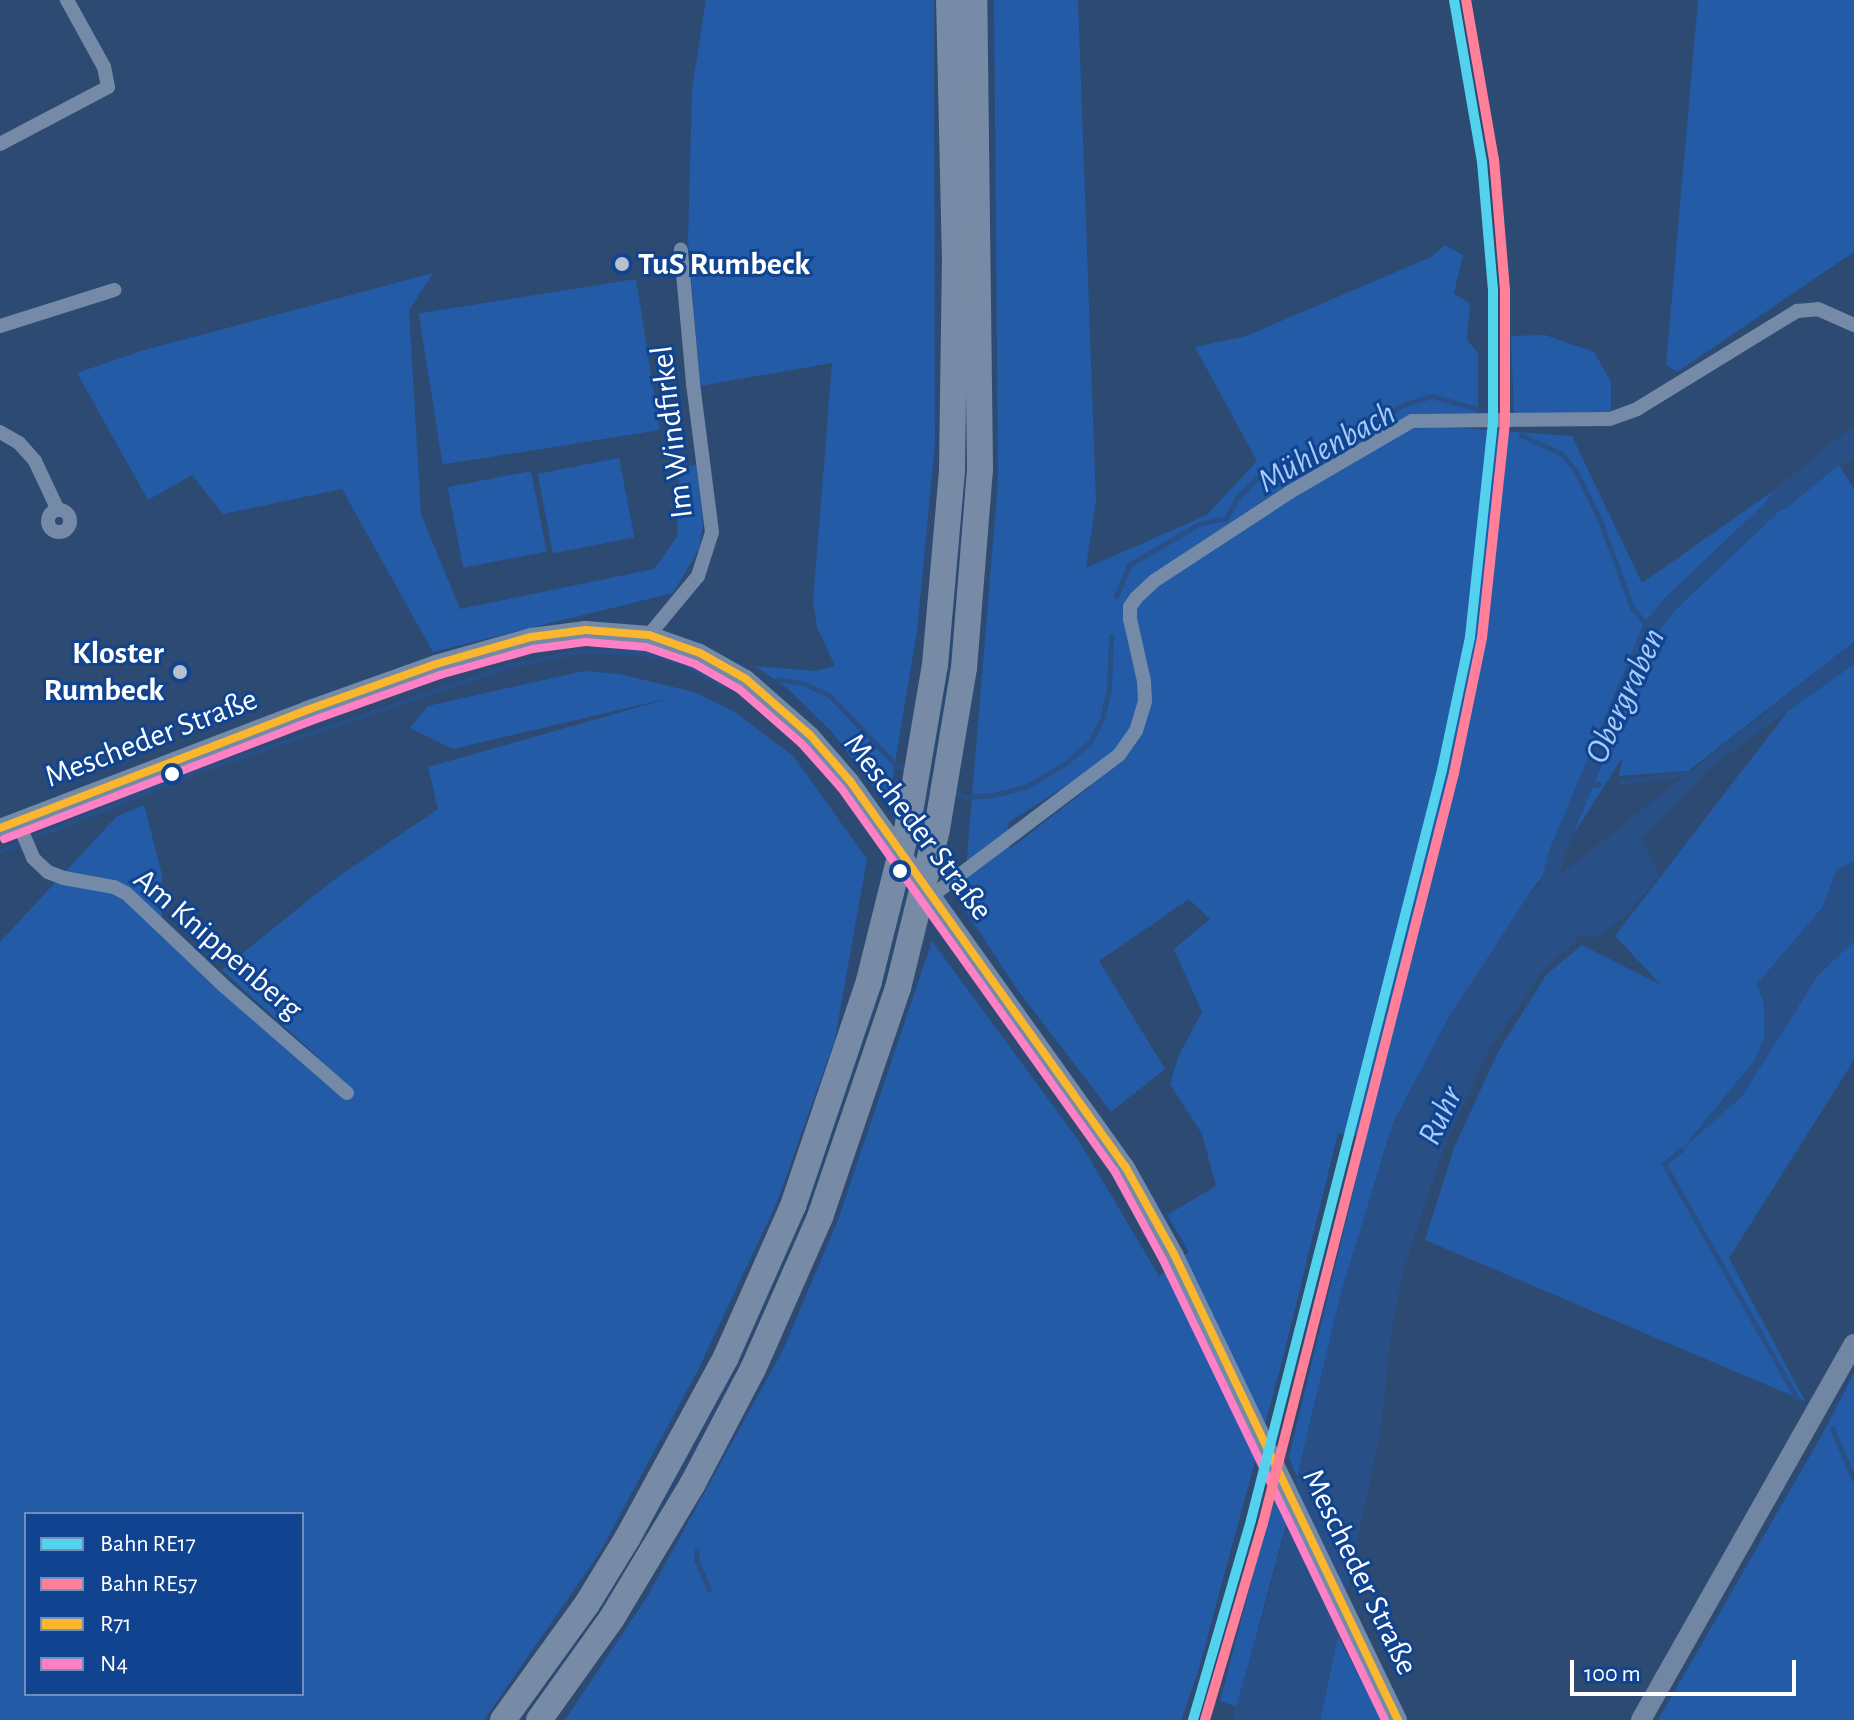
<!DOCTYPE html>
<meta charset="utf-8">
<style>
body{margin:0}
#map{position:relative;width:1854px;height:1720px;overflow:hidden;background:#2d4a73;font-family:"Alegreya Sans",sans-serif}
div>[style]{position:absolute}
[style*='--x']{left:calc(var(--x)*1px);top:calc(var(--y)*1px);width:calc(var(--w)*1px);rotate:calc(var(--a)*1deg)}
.green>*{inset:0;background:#235ba7;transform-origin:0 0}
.water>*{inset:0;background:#284f86}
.stream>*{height:5px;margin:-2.5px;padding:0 2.5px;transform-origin:2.5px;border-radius:2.5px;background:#284f86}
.canal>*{height:16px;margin:-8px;padding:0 8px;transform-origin:8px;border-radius:8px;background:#284f86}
.minor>*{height:14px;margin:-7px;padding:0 7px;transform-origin:7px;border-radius:7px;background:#748aa6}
.minor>.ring{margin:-7px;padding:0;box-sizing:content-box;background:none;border:14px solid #748aa6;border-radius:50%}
.tertiary>*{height:18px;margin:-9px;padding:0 9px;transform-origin:9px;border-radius:9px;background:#748aa6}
.secondary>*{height:20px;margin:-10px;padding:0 10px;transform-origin:10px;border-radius:10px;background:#7086a3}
.motorway>*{height:26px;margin:-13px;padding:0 13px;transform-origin:13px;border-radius:13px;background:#788ba6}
.motorway-bridge>*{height:26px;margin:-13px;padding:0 13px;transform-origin:13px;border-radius:13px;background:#788ba6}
.bus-1>*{height:8px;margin:-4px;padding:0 4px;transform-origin:4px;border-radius:4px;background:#fab62d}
.bus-2>*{height:8px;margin:-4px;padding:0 4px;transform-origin:4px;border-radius:4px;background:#ff80c5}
.rail-1>*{height:10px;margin:-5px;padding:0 5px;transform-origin:5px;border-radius:5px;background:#53d2ee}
.rail-2>*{height:10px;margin:-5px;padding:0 5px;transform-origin:5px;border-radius:5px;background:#ff8098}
.dots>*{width:22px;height:22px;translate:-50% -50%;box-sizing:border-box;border:4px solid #104490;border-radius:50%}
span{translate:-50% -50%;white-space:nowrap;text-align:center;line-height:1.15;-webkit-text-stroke:6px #104490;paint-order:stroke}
.poi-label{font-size:32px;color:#fff;font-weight:700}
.left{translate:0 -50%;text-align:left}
.right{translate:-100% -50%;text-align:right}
.street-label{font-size:32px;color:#fff}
.water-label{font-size:34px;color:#a6cafa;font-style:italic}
.legend{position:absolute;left:24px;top:1512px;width:280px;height:184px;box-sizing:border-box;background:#104490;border:2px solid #708fbc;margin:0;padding:10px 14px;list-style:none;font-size:24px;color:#fff}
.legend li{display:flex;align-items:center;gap:16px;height:40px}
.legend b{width:40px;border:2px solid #708fbc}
.scale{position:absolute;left:1570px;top:1660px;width:226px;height:36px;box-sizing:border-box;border:4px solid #fff;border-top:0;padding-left:10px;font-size:24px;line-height:28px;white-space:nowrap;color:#fff;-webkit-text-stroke:6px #104490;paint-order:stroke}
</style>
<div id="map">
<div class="green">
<div style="clip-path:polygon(706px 0,934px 0,935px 443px,917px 631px,888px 806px,832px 732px,787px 688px,755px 666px,815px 671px,835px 666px,817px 627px,813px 602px,832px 363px,700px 386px,688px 241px,692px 89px)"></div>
<div style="clip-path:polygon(evenodd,994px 0,1078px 0,1096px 500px,1086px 568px,1207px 515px,1257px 461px,1195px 347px,1246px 336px,1431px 257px,1445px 245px,1463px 255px,1454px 293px,1470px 304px,1467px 340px,1478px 353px,1478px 413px,1411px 414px,1275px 493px,1160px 570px,1411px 428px,1434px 426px,1572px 436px,1642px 583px,1773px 491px,1756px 520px,1786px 508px,1839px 465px,1854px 489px,1854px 642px,1688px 771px,1619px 776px,1622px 758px,1575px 832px,1530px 893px,1449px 1017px,1393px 1123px,1341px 1293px,1297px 1477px,1289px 1457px,1366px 1138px,1338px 1133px,1284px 1354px,1198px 1672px,1181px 1720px,565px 1720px,647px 1597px,783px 1350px,838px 1220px,932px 941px,1079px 1141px,1159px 1276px,1189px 1252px,1167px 1215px,1216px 1186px,1202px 1134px,1170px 1084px,1179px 1055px,1202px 1012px,1174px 949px,1210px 919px,1189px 899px,1099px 961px,1165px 1069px,1111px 1112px,1017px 989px,963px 907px,998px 480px,994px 0,1089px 771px,1091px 786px,1010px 849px,1008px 823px,1089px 771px)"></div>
<div style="clip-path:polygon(1698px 0,1854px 0,1854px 252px,1677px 372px,1666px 365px)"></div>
<div style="clip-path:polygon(433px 273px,409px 310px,421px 514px,460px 609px,654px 569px,677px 537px,679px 467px,697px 465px,703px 526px,699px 549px,673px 593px,433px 652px,342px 489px,223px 514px,192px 475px,148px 500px,77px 373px,141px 351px)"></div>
<div style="left:636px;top:279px;width:153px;height:220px;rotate:81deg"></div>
<div style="clip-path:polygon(1545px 335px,1594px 352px,1611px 382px,1611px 414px,1514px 416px,1511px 336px)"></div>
<div style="left:619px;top:458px;width:81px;height:83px;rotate:79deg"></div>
<div style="left:531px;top:471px;width:82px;height:85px;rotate:79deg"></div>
<div style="clip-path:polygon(1854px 664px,1854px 862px,1837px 869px,1823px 907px,1757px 984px,1764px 1004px,1765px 1036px,1755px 1060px,1686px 1145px,1742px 1096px,1818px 975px,1854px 941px,1854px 1060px,1729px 1258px,1805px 1401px,1425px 1240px,1454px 1148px,1498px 1052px,1546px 975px,1582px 945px,1661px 985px,1615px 936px,1788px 711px)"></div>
<div style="clip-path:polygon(evenodd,584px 671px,619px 674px,694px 692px,735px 712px,794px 757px,867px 859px,835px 1039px,777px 1202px,699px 1368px,600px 1552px,484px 1720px,0 1720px,0 942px,117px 816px,144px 805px,162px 875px,162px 932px,313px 1065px,318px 1057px,222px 970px,332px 881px,438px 809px,428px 767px,674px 697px,453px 749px,410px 728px,428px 706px,584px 671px,26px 1514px,302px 1514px,302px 1694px,26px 1694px,26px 1514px)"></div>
<div style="clip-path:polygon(1854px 1373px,1854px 1720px,1658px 1720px,1823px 1433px)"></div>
<div style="clip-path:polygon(1275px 1492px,1288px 1517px,1237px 1707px,1220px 1701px)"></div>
<div style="clip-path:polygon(1338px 1636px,1382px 1720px,1320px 1720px)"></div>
</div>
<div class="water">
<div style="clip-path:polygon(1854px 425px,1854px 459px,1839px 465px,1786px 508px,1755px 521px,1773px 491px)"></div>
<div style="clip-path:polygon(1854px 642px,1854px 664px,1709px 768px,1643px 838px,1659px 876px,1625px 916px,1600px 936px,1582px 935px,1543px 971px,1491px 1047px,1446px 1142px,1403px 1272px,1391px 1335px,1381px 1430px,1320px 1720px,1232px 1720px,1273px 1579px,1341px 1293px,1393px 1123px,1449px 1017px,1530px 893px,1557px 871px,1560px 874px,1575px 863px)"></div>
<div style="clip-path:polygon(1854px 862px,1854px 941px,1818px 975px,1742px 1096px,1681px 1150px,1755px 1060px,1765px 1036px,1764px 1004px,1757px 984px,1823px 907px,1837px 869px)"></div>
</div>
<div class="stream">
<div style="--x:1521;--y:435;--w:45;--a:24.9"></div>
<div style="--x:1562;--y:454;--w:22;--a:51"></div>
<div style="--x:1576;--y:471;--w:55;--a:63.9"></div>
<div style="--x:1600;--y:520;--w:94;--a:70"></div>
<div style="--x:1632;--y:608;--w:28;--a:49"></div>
<div style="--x:1116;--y:596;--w:34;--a:-67"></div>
<div style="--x:1129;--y:565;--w:81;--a:-30.4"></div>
<div style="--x:1199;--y:524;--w:28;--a:-13"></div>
<div style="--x:1226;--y:518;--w:23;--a:-61"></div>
<div style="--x:1237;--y:498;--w:28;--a:-45"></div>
<div style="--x:1257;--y:478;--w:26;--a:-9"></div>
<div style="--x:1283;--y:474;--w:141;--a:-29.8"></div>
<div style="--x:1405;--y:404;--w:28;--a:-17"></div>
<div style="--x:1432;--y:396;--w:54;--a:16.1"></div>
<div style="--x:777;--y:679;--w:25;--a:9"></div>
<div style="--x:802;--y:683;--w:30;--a:24"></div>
<div style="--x:829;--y:695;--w:95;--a:46.3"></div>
<div style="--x:895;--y:764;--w:15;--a:28"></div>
<div style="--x:1622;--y:782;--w:68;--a:-7.7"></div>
<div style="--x:1585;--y:785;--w:14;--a:-4"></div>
<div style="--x:953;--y:792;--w:13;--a:23"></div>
<div style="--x:965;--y:797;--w:28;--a:-4"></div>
<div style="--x:993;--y:795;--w:34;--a:-14"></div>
<div style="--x:1026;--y:787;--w:47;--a:-31"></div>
<div style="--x:1066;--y:763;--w:32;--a:-41"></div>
<div style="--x:1090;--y:742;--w:26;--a:-62"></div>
<div style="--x:1102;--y:719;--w:31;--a:-77"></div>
<div style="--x:1109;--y:689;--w:53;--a:-87.8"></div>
<div style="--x:0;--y:851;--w:205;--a:-22.1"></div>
<div style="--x:190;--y:774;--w:335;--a:-18.8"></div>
<div style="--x:507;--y:666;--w:75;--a:-11.6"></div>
<div style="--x:580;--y:651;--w:60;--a:1"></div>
<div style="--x:640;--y:652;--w:41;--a:14"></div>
<div style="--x:680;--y:662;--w:54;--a:27.5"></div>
<div style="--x:1681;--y:1150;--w:22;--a:141"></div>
<div style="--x:1664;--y:1164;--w:269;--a:60.4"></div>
<div style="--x:1832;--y:1428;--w:56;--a:67.1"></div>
<div style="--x:697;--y:1550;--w:9;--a:96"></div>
<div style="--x:696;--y:1559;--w:33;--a:67"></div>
</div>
<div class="canal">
<div style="--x:1546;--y:895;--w:41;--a:-76"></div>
<div style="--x:1556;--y:855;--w:245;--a:-67.4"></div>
<div style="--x:1650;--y:629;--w:32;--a:-51"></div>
<div style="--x:1670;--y:604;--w:138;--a:-43.5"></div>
</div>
<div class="minor">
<div style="--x:0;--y:144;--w:122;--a:-27.8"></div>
<div style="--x:108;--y:87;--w:20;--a:-101"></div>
<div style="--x:104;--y:67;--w:77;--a:-118.9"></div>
<div style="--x:0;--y:326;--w:120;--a:-17.5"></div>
<div style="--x:0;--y:432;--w:22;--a:30"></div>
<div style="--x:19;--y:443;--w:24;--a:48"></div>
<div style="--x:35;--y:461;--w:54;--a:64.9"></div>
<div class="ring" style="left:48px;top:510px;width:8px;height:8px"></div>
<div style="--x:649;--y:635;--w:77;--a:-50.3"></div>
<div style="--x:698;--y:576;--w:46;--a:-72.3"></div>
<div style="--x:712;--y:532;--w:150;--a:-97.3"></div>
<div style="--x:693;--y:383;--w:134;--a:-95.2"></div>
<div style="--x:18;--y:822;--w:39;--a:67"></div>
<div style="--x:33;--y:858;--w:21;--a:43"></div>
<div style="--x:48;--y:872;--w:17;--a:21"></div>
<div style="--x:64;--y:878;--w:51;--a:10.2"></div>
<div style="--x:114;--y:887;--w:13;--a:27"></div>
<div style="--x:126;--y:893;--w:135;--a:43.5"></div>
<div style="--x:224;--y:986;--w:163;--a:41"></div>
<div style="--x:933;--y:895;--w:233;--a:-37"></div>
<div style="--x:1119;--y:755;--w:29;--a:-55"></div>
<div style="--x:1136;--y:731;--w:31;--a:-73"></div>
<div style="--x:1145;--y:701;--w:20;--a:-93"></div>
<div style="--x:1144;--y:681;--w:64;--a:-102.7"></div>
<div style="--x:1130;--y:619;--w:12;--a:-90"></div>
<div style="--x:1130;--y:607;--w:11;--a:-56"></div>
<div style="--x:1136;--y:598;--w:25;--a:-43"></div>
<div style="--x:1154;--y:581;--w:163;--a:-33.2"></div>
<div style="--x:1290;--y:492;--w:141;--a:-30.2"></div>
<div style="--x:1412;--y:421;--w:198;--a:-0.6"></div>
<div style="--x:1610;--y:419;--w:29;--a:-20"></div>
<div style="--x:1637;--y:409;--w:188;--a:-31.5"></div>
<div style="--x:1797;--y:311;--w:21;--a:-5"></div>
<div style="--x:1818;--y:309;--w:39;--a:24"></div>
</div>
<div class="tertiary">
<div style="--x:0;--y:828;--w:329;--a:-21"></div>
<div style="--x:307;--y:710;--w:137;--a:-19.6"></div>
<div style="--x:436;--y:664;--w:99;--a:-15.9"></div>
<div style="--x:531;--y:637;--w:55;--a:-7.3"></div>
<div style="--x:586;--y:630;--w:63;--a:4.5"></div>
<div style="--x:649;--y:635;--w:54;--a:19.4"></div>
<div style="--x:700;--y:653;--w:53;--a:29.5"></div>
<div style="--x:746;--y:679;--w:85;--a:41.2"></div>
<div style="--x:810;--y:735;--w:61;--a:49"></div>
<div style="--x:850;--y:781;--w:473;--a:54.5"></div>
<div style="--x:1125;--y:1166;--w:101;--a:60.9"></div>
<div style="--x:1174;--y:1254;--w:517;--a:64.33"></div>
</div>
<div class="secondary">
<div style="--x:1641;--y:1720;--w:432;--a:-60.5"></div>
</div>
<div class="motorway">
<div style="--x:935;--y:665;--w:196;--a:-85"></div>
<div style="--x:952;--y:470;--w:209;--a:-89.2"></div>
<div style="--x:955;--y:261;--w:261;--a:-91.3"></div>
<div style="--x:964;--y:668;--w:201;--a:-85.4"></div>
<div style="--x:980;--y:468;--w:468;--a:-90.7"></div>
<div style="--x:503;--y:1720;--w:143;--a:-54.1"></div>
<div style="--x:587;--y:1604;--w:79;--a:-58.5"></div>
<div style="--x:628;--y:1537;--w:205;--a:-61.4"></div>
<div style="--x:726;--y:1357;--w:165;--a:-66.1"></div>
<div style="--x:793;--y:1206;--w:237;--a:-71.3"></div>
<div style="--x:539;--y:1720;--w:125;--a:-54.4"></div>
<div style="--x:612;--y:1618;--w:155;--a:-59"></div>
<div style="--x:692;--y:1485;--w:131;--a:-62.3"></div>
<div style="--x:753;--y:1369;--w:166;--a:-66.2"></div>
<div style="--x:820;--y:1217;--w:242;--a:-71.2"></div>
</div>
<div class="motorway-bridge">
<div style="--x:869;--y:981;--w:162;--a:-76"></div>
<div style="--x:908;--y:824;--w:161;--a:-80.4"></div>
<div style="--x:898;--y:988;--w:164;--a:-76.2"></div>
<div style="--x:937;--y:829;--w:163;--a:-80.5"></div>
</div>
<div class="bus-1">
<div style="--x:0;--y:828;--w:329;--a:-21"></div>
<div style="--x:307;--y:710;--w:137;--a:-19.6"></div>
<div style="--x:436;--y:664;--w:99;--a:-15.9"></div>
<div style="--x:531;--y:637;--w:55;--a:-7.3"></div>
<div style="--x:586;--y:630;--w:63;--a:4.5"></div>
<div style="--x:649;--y:635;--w:54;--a:19.4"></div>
<div style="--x:700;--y:653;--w:53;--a:29.5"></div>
<div style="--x:746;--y:679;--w:85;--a:41.2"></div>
<div style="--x:810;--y:735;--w:61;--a:49"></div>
<div style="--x:850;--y:781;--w:473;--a:54.5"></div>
<div style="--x:1125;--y:1166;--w:101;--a:60.9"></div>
<div style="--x:1174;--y:1254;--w:517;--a:64.33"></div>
</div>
<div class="bus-2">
<div style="--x:4;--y:839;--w:329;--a:-21"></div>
<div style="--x:311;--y:721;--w:137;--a:-19.6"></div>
<div style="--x:440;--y:675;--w:97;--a:-15.6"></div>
<div style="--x:533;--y:649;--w:53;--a:-7.5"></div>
<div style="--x:586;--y:642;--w:60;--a:4.8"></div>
<div style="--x:646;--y:647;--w:52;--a:19.1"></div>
<div style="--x:695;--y:664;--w:51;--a:29.6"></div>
<div style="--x:739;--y:689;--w:82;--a:41.1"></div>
<div style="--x:801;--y:743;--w:60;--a:48.4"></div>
<div style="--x:841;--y:788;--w:472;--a:54.5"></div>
<div style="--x:1115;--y:1172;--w:100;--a:61.4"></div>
<div style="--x:1163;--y:1260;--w:511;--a:64.24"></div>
</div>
<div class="rail-1">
<div style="--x:1193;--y:1720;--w:208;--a:-73.8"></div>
<div style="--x:1251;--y:1520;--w:774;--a:-75.71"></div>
<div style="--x:1442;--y:770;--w:136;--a:-78.1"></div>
<div style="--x:1470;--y:637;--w:216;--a:-83.9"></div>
<div style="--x:1493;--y:422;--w:132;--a:-90"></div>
<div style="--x:1493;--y:290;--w:128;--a:-94.9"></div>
<div style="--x:1482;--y:162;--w:164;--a:-99.8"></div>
</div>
<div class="rail-2">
<div style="--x:1205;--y:1720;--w:205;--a:-73.6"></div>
<div style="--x:1263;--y:1523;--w:774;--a:-75.71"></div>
<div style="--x:1454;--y:773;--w:138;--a:-78.3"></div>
<div style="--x:1482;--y:638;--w:216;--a:-83.9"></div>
<div style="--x:1505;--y:423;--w:133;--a:-90"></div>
<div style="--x:1505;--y:290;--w:130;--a:-94.8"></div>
<div style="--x:1494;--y:160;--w:162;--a:-99.9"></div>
</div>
<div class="dots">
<div style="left:622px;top:264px;background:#b6c0ce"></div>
<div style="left:180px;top:672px;background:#b6c0ce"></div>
<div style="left:172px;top:774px;background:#fff"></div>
<div style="left:900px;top:871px;background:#fff"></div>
</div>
<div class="poi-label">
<span class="left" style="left:638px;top:264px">TuS Rumbeck</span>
<span class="right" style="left:164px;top:672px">Kloster<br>Rumbeck</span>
</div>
<div class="street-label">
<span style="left:672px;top:432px;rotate:-97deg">Im Windfirkel</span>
<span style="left:151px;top:738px;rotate:-21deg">Mescheder Straße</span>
<span style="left:918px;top:827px;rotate:53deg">Mescheder Straße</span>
<span style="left:218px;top:944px;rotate:41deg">Am Knippenberg</span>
<span style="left:1360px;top:1572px;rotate:64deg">Mescheder Straße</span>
</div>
<div class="water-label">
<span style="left:1327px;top:448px;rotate:-29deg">Mühlenbach</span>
<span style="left:1626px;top:696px;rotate:-65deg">Obergraben</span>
<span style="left:1441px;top:1116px;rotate:-65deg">Ruhr</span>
</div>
<ul class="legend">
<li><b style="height:10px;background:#53d2ee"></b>Bahn RE17</li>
<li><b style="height:10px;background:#ff8098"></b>Bahn RE57</li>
<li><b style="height:10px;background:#fab62d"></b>R71</li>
<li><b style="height:10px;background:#ff80c5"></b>N4</li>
</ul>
<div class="scale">100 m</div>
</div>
